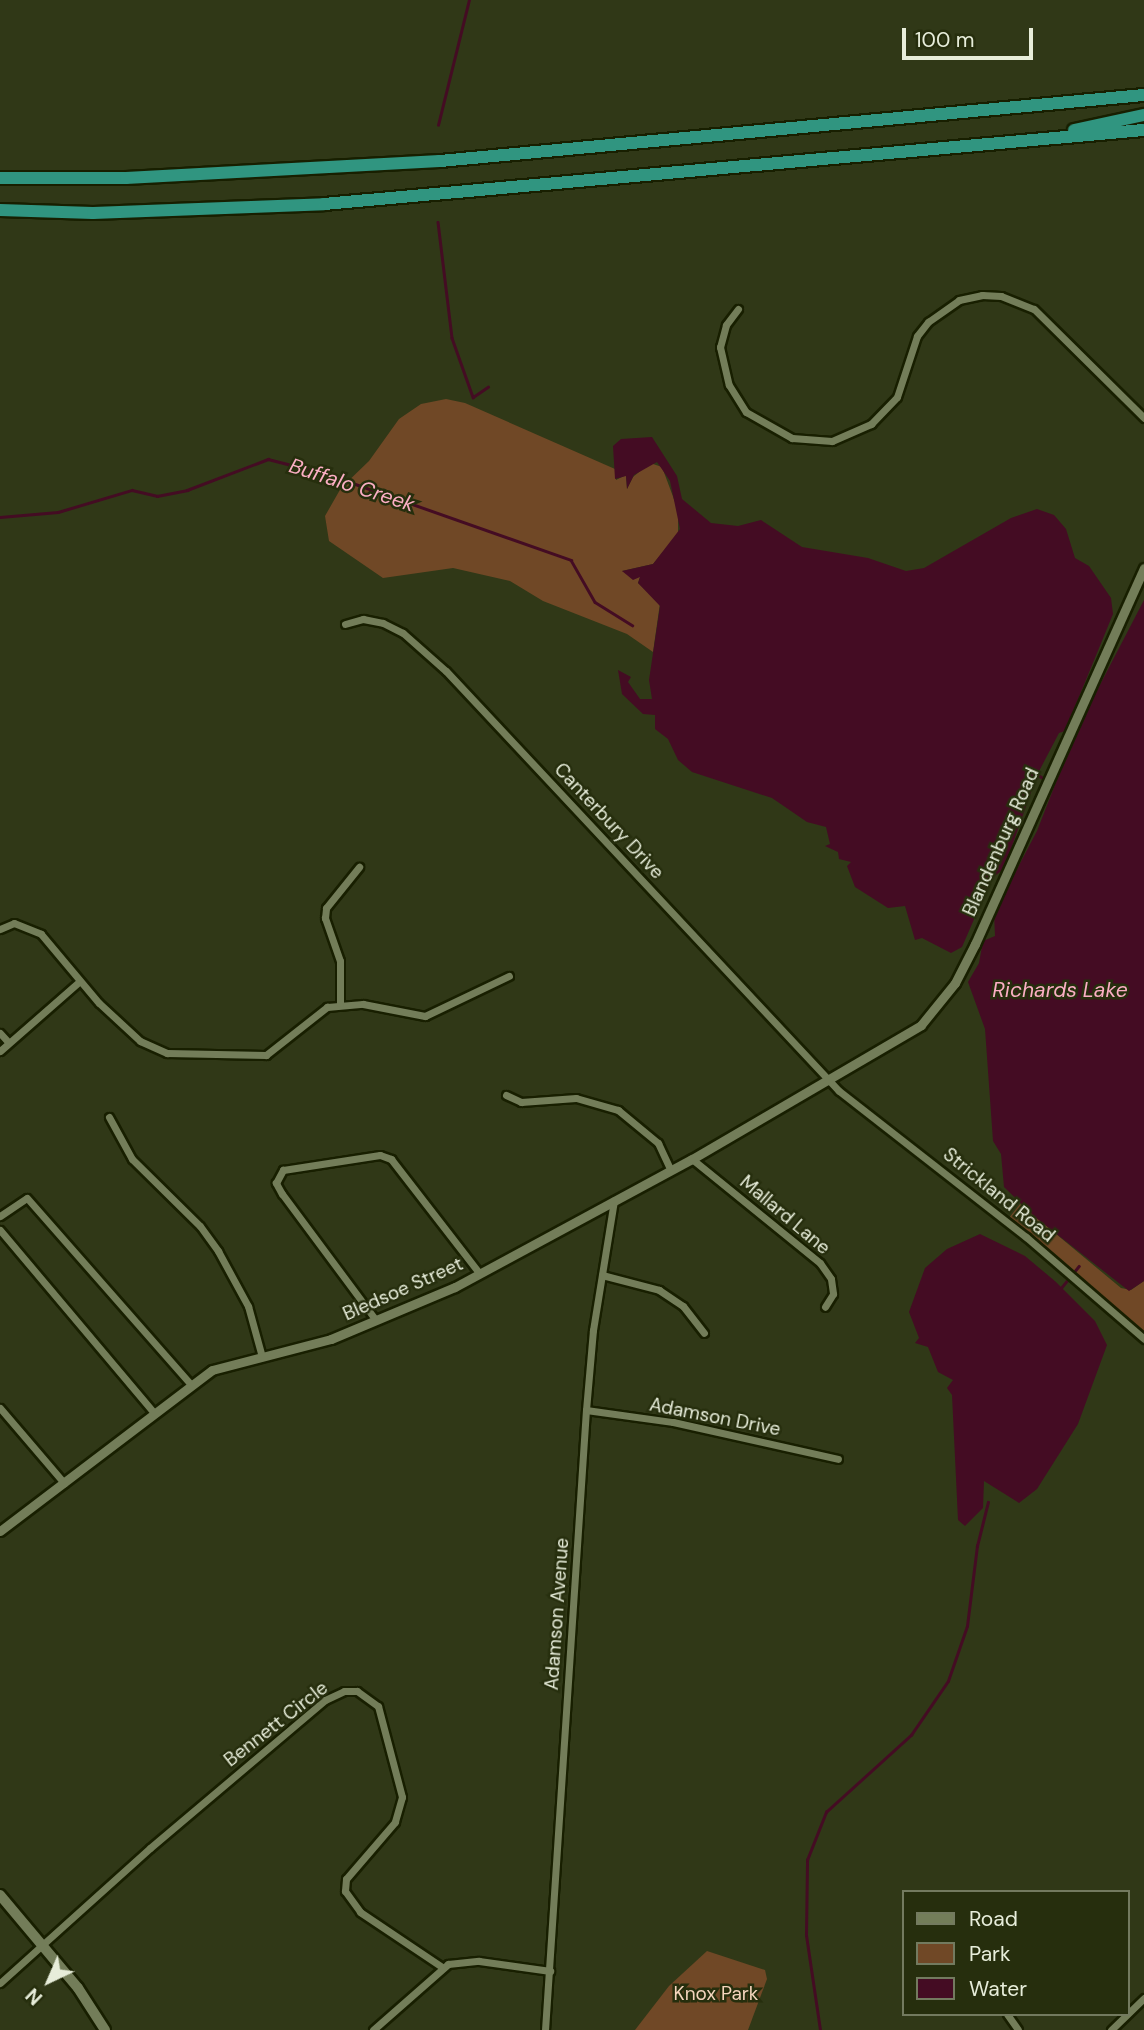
<!DOCTYPE html>
<style>
body{margin:0}
#map{position:relative;width:1144px;height:2030px;overflow:hidden;background:#303817;font-family:"DM Sans",sans-serif}
div>[style]{position:absolute}
[style*='--x']{left:calc(var(--x)*1px);top:calc(var(--y)*1px);width:calc(var(--w)*1px);rotate:calc(var(--a)*1deg)}
.green>*{inset:0;background:#704826}
.water>*{inset:0;background:#440c23}
.stream>*{height:2.5px;margin:-1.25px;padding:0 1.25px;transform-origin:1.25px;border-radius:1.25px;background:#440c23}
.roads{filter:drop-shadow(2px 0 #181f00) drop-shadow(-2px 0 #181f00) drop-shadow(0 2px #181f00) drop-shadow(0 -2px #181f00)}
.minor>*{height:7px;margin:-3.5px;padding:0 3.5px;transform-origin:3.5px;border-radius:3.5px;background:#737d59}
.tertiary>*{height:9px;margin:-4.5px;padding:0 4.5px;transform-origin:4.5px;border-radius:4.5px;background:#737d59}
.secondary>*{height:10px;margin:-5px;padding:0 5px;transform-origin:5px;border-radius:5px;background:#737d59}
.trunk>*{height:12px;margin:-6px;padding:0 6px;transform-origin:6px;border-radius:6px;background:#309580}
span{translate:-50% -50%;white-space:nowrap;text-align:center;line-height:1.15;-webkit-text-stroke:5px #262e0d;paint-order:stroke}
.street-label{font-size:19px;color:#e7edda}
.park-label{font-size:19px;color:#f4d5bd}
.water-label{font-size:21px;color:#fbaec4;font-style:italic}
.legend{position:absolute;left:902px;top:1890px;width:228px;height:126px;box-sizing:border-box;background:#262e0d;border:2px solid #737a5f;margin:0;padding:9px 12px;list-style:none;font-size:21px;color:#e7edda}
.legend li{display:flex;align-items:center;gap:14px;height:35px}
.legend b{width:35px;border:2px solid #737a5f}
.north{position:absolute;left:14px;top:1946px;width:70px;height:70px;-webkit-text-stroke:5px #262e0d;paint-order:stroke;rotate:224deg;font-size:19px;font-weight:700;line-height:28px;text-align:center;color:#e7edda}
.north::after{content:'';display:block;margin:auto;width:24px;height:32px;background:#e7edda;clip-path:polygon(50% 0,100% 100%,50% 72%,0 100%)}
.scale{position:absolute;left:902px;top:28px;width:131px;height:32px;box-sizing:border-box;border:4px solid #e7edda;border-top:0;padding-left:9px;font-size:21px;line-height:24px;white-space:nowrap;color:#e7edda;-webkit-text-stroke:5px #262e0d;paint-order:stroke}
</style>
<div id="map">
<div class="green">
<div style="clip-path:polygon(446px 399px,465px 403px,615px 469px,616px 480px,626px 475px,627px 489px,633px 477px,650px 463px,662px 467px,678px 510px,678px 534px,653px 564px,622px 571px,640px 577px,638px 583px,660px 603px,653px 652px,627px 634px,543px 601px,510px 581px,453px 568px,383px 578px,329px 541px,325px 516px,341px 488px,369px 461px,399px 419px,421px 404px)"></div>
<div style="clip-path:polygon(1020px 1204px,1121px 1288px,1131px 1290px,1144px 1281px,1144px 1335px,1009px 1218px)"></div>
<div style="clip-path:polygon(707px 1951px,765px 1970px,767px 1979px,748px 2030px,635px 2030px,669px 1986px)"></div>
</div>
<div class="water">
<div style="clip-path:polygon(652px 437px,677px 476px,682px 499px,711px 523px,738px 526px,761px 520px,802px 547px,868px 558px,906px 571px,924px 568px,1011px 518px,1037px 509px,1054px 515px,1066px 529px,1075px 558px,1089px 566px,1111px 598px,1113px 614px,1065px 731px,1059px 733px,1037px 775px,1004px 869px,992px 878px,962px 947px,951px 953px,922px 938px,915px 940px,905px 906px,888px 908px,855px 887px,847px 866px,851px 862px,839px 859px,838px 852px,825px 846px,830px 844px,826px 827px,807px 822px,772px 798px,692px 772px,678px 760px,668px 739px,655px 729px,655px 715px,643px 714px,622px 694px,618px 670px,631px 677px,628px 682px,640px 699px,652px 699px,649px 680px,660px 606px,638px 583px,640px 577px,633px 580px,622px 571px,653px 564px,680px 529px,670px 481px,657px 462px,634px 475px,627px 489px,626px 476px,615px 479px,613px 446px,621px 439px)"></div>
<div style="clip-path:polygon(1144px 600px,1144px 1281px,1129px 1291px,1035px 1217px,1004px 1187px,1001px 1154px,993px 1141px,985px 1029px,968px 982px,979px 963px,983px 941px,995px 936px,994px 913px,1037px 831px,1076px 731px)"></div>
<div style="clip-path:polygon(980px 1234px,1025px 1256px,1056px 1282px,1095px 1321px,1107px 1345px,1078px 1424px,1037px 1489px,1019px 1503px,984px 1481px,983px 1508px,965px 1526px,958px 1520px,952px 1395px,947px 1388px,953px 1380px,938px 1372px,928px 1347px,915px 1343px,919px 1338px,909px 1312px,925px 1268px,947px 1249px)"></div>
</div>
<div class="stream">
<div style="--x:438;--y:125;--w:129;--a:-76.1"></div>
<div style="--x:438;--y:222;--w:117;--a:83.1"></div>
<div style="--x:452;--y:338;--w:63;--a:70.4"></div>
<div style="--x:473;--y:397;--w:18;--a:-34"></div>
<div style="--x:0;--y:517;--w:58;--a:-4.9"></div>
<div style="--x:58;--y:512;--w:77;--a:-16.6"></div>
<div style="--x:132;--y:490;--w:26;--a:13"></div>
<div style="--x:157;--y:496;--w:31;--a:-11"></div>
<div style="--x:187;--y:490;--w:87;--a:-20.9"></div>
<div style="--x:268;--y:459;--w:61;--a:14.3"></div>
<div style="--x:327;--y:474;--w:259;--a:19.4"></div>
<div style="--x:571;--y:560;--w:48;--a:60.3"></div>
<div style="--x:595;--y:602;--w:44;--a:31.9"></div>
<div style="--x:1037;--y:774;--w:11;--a:34"></div>
<div style="--x:1061;--y:1288;--w:28;--a:-51"></div>
<div style="--x:820;--y:2030;--w:96;--a:-98.4"></div>
<div style="--x:806;--y:1935;--w:75;--a:-89.2"></div>
<div style="--x:807;--y:1860;--w:52;--a:-68.4"></div>
<div style="--x:826;--y:1812;--w:115;--a:-42.2"></div>
<div style="--x:911;--y:1735;--w:65;--a:-55.6"></div>
<div style="--x:948;--y:1681;--w:58;--a:-70.9"></div>
<div style="--x:967;--y:1626;--w:81;--a:-82.9"></div>
<div style="--x:977;--y:1546;--w:45;--a:-76"></div>
</div>
<div class="roads">
<div class="minor">
<div style="--x:738;--y:309;--w:20;--a:127"></div>
<div style="--x:726;--y:325;--w:23;--a:105"></div>
<div style="--x:720;--y:347;--w:39;--a:77"></div>
<div style="--x:729;--y:385;--w:32;--a:58"></div>
<div style="--x:746;--y:412;--w:53;--a:29.5"></div>
<div style="--x:792;--y:438;--w:40;--a:4.3"></div>
<div style="--x:832;--y:441;--w:43;--a:-23.6"></div>
<div style="--x:871;--y:424;--w:37;--a:-46"></div>
<div style="--x:897;--y:397;--w:64;--a:-71.8"></div>
<div style="--x:917;--y:336;--w:18;--a:-52"></div>
<div style="--x:928;--y:322;--w:38;--a:-35"></div>
<div style="--x:959;--y:300;--w:24;--a:-12"></div>
<div style="--x:982;--y:295;--w:19;--a:3"></div>
<div style="--x:1001;--y:296;--w:35;--a:22"></div>
<div style="--x:1034;--y:309;--w:155;--a:44.7"></div>
<div style="--x:345;--y:624;--w:19;--a:-16"></div>
<div style="--x:363;--y:619;--w:20;--a:11"></div>
<div style="--x:383;--y:623;--w:22;--a:27"></div>
<div style="--x:403;--y:633;--w:57;--a:41.5"></div>
<div style="--x:446;--y:671;--w:575;--a:46.9"></div>
<div style="--x:839;--y:1091;--w:237;--a:38"></div>
<div style="--x:1026;--y:1237;--w:156;--a:40.8"></div>
<div style="--x:0;--y:929;--w:15;--a:-23"></div>
<div style="--x:14;--y:923;--w:29;--a:22"></div>
<div style="--x:41;--y:934;--w:90;--a:50"></div>
<div style="--x:99;--y:1003;--w:56;--a:42.8"></div>
<div style="--x:140;--y:1041;--w:30;--a:24"></div>
<div style="--x:167;--y:1053;--w:99;--a:1.2"></div>
<div style="--x:266;--y:1055;--w:78;--a:-38.2"></div>
<div style="--x:327;--y:1007;--w:36;--a:-5"></div>
<div style="--x:363;--y:1004;--w:63;--a:11"></div>
<div style="--x:425;--y:1016;--w:93;--a:-25.5"></div>
<div style="--x:340;--y:1003;--w:42;--a:-90"></div>
<div style="--x:340;--y:961;--w:46;--a:-109.2"></div>
<div style="--x:325;--y:918;--w:10;--a:-84"></div>
<div style="--x:326;--y:908;--w:53;--a:-51.2"></div>
<div style="--x:0;--y:1033;--w:13;--a:48"></div>
<div style="--x:0;--y:1051;--w:106;--a:-41.2"></div>
<div style="--x:506;--y:1095;--w:17;--a:25"></div>
<div style="--x:521;--y:1102;--w:55;--a:-4.2"></div>
<div style="--x:576;--y:1098;--w:44;--a:15.9"></div>
<div style="--x:618;--y:1110;--w:52;--a:39.5"></div>
<div style="--x:658;--y:1143;--w:29;--a:65"></div>
<div style="--x:109;--y:1117;--w:48;--a:61.3"></div>
<div style="--x:132;--y:1159;--w:95;--a:44.6"></div>
<div style="--x:200;--y:1226;--w:31;--a:54"></div>
<div style="--x:218;--y:1251;--w:63;--a:61.4"></div>
<div style="--x:248;--y:1306;--w:53;--a:74.6"></div>
<div style="--x:692;--y:1159;--w:165;--a:39.1"></div>
<div style="--x:820;--y:1263;--w:19;--a:55"></div>
<div style="--x:831;--y:1279;--w:15;--a:82"></div>
<div style="--x:833;--y:1294;--w:15;--a:122"></div>
<div style="--x:0;--y:1216;--w:32;--a:-34"></div>
<div style="--x:27;--y:1198;--w:249;--a:48.7"></div>
<div style="--x:0;--y:1230;--w:239;--a:49.9"></div>
<div style="--x:602;--y:1275;--w:59;--a:14.7"></div>
<div style="--x:659;--y:1290;--w:29;--a:34"></div>
<div style="--x:683;--y:1306;--w:34;--a:52"></div>
<div style="--x:375;--y:1319;--w:156;--a:-126.6"></div>
<div style="--x:282;--y:1194;--w:13;--a:-119"></div>
<div style="--x:276;--y:1183;--w:15;--a:-62"></div>
<div style="--x:283;--y:1170;--w:98;--a:-8.8"></div>
<div style="--x:380;--y:1155;--w:12;--a:20"></div>
<div style="--x:391;--y:1159;--w:145;--a:52.3"></div>
<div style="--x:0;--y:1408;--w:99;--a:49.5"></div>
<div style="--x:586;--y:1410;--w:88;--a:7.9"></div>
<div style="--x:673;--y:1422;--w:169;--a:12.6"></div>
<div style="--x:0;--y:1983;--w:202;--a:-42"></div>
<div style="--x:150;--y:1848;--w:229;--a:-40.2"></div>
<div style="--x:325;--y:1700;--w:21;--a:-25"></div>
<div style="--x:344;--y:1691;--w:13;--a:0"></div>
<div style="--x:357;--y:1691;--w:26;--a:36"></div>
<div style="--x:378;--y:1706;--w:94;--a:75.2"></div>
<div style="--x:402;--y:1797;--w:26;--a:106"></div>
<div style="--x:395;--y:1822;--w:75;--a:130.7"></div>
<div style="--x:346;--y:1879;--w:12;--a:95"></div>
<div style="--x:345;--y:1891;--w:26;--a:54"></div>
<div style="--x:360;--y:1912;--w:99;--a:33.9"></div>
<div style="--x:1007;--y:2014;--w:19;--a:55"></div>
<div style="--x:373;--y:2030;--w:100;--a:-41.3"></div>
<div style="--x:448;--y:1964;--w:31;--a:-6"></div>
<div style="--x:479;--y:1961;--w:72;--a:8"></div>
<div style="--x:545;--y:2030;--w:621;--a:-86.22"></div>
<div style="--x:586;--y:1410;--w:80;--a:-85"></div>
<div style="--x:593;--y:1330;--w:131;--a:-80.8"></div>
<div style="--x:1111;--y:2030;--w:46;--a:-44.1"></div>
</div>
<div class="tertiary">
<div style="--x:0;--y:1531;--w:266;--a:-37.2"></div>
<div style="--x:212;--y:1370;--w:123;--a:-14.6"></div>
<div style="--x:331;--y:1339;--w:134;--a:-22.8"></div>
<div style="--x:455;--y:1287;--w:269;--a:-28.4"></div>
<div style="--x:692;--y:1159;--w:265;--a:-30.3"></div>
<div style="--x:921;--y:1025;--w:54;--a:-51"></div>
<div style="--x:955;--y:983;--w:44;--a:-62.9"></div>
<div style="--x:975;--y:944;--w:412;--a:-65.8"></div>
</div>
<div class="secondary">
<div style="--x:0;--y:1895;--w:121;--a:50"></div>
<div style="--x:78;--y:1988;--w:50;--a:57.3"></div>
</div>
<div class="trunk">
<div style="--x:1074;--y:130;--w:72;--a:-12.1"></div>
<div style="--x:0;--y:178;--w:126;--a:0"></div>
<div style="--x:126;--y:178;--w:314;--a:-3.1"></div>
<div style="--x:440;--y:161;--w:707;--a:-5.36"></div>
<div style="--x:0;--y:210;--w:93;--a:1.8"></div>
<div style="--x:93;--y:213;--w:231;--a:-2.2"></div>
<div style="--x:324;--y:204;--w:823;--a:-5.16"></div>
</div>
</div>
<div class="street-label">
<span style="left:609px;top:821px;rotate:47deg">Canterbury Drive</span>
<span style="left:1001px;top:842px;rotate:-66deg">Blandenburg Road</span>
<span style="left:999px;top:1195px;rotate:39deg">Strickland Road</span>
<span style="left:785px;top:1215px;rotate:40deg">Mallard Lane</span>
<span style="left:403px;top:1289px;rotate:-24deg">Bledsoe Street</span>
<span style="left:715px;top:1417px;rotate:11deg">Adamson Drive</span>
<span style="left:557px;top:1614px;rotate:-86deg">Adamson Avenue</span>
<span style="left:276px;top:1724px;rotate:-38deg">Bennett Circle</span>
</div>
<div class="park-label">
<span style="left:716px;top:1994px">Knox Park</span>
</div>
<div class="water-label">
<span style="left:352px;top:485px;rotate:18deg">Buffalo Creek</span>
<span style="left:1060px;top:990px">Richards Lake</span>
</div>
<ul class="legend">
<li><b style="height:9px;background:#737d59"></b>Road</li>
<li><b style="height:19px;background:#704826"></b>Park</li>
<li><b style="height:19px;background:#440c23"></b>Water</li>
</ul>
<div class="north">N</div>
<div class="scale">100 m</div>
</div>
